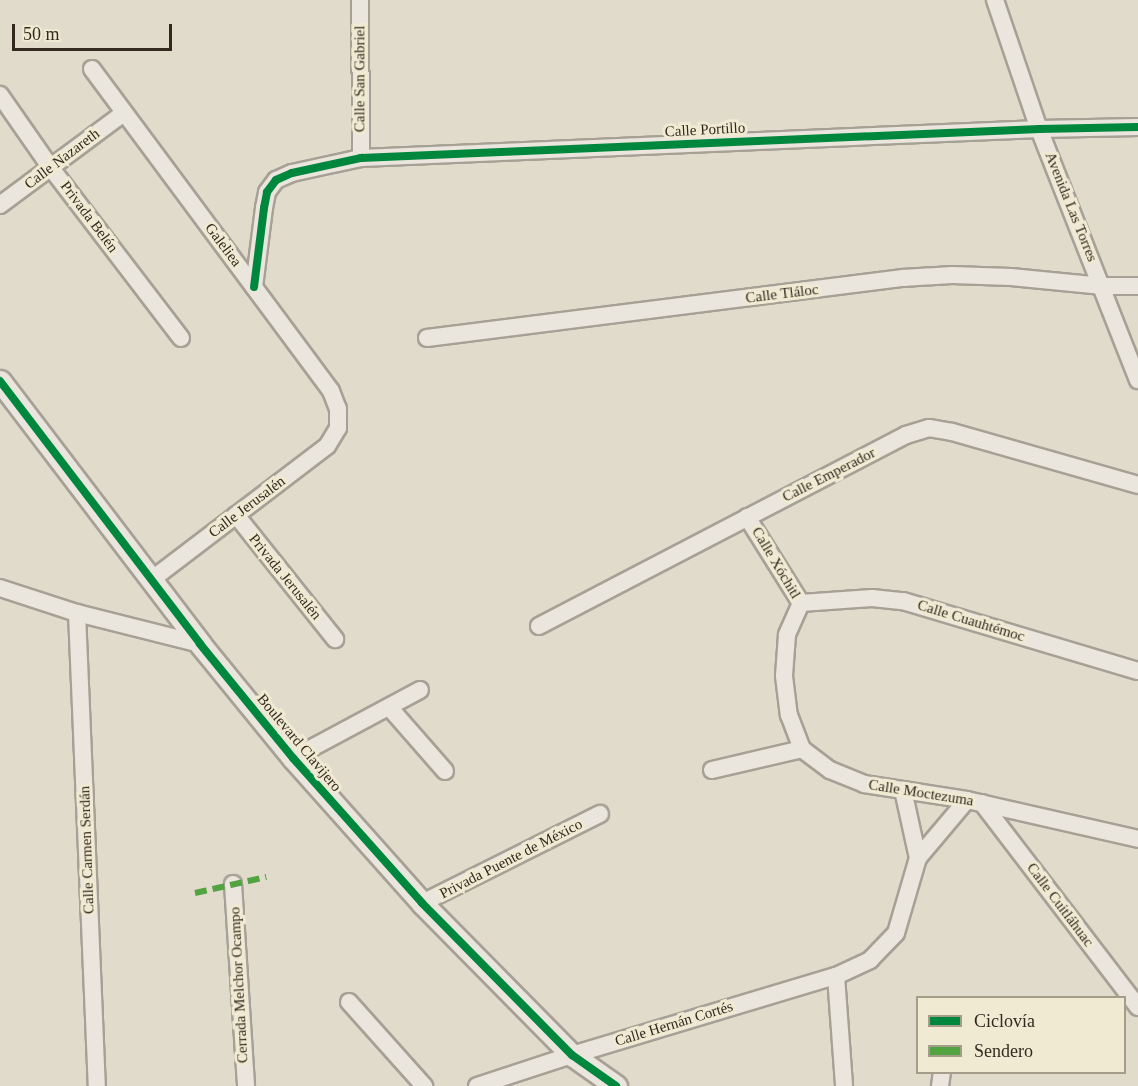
<!DOCTYPE html>
<meta charset="utf-8">
<style>
body{margin:0}
#map{position:relative;width:1138px;height:1086px;overflow:hidden;background:#e1dbcc;font-family:Georgia,serif}
div>[style]{position:absolute}
[style*='--x']{left:calc(var(--x)*1px);top:calc(var(--y)*1px);width:calc(var(--w)*1px);rotate:calc(var(--a)*1deg)}
.roads{filter:drop-shadow(2px 0 #a6a095) drop-shadow(-2px 0 #a6a095) drop-shadow(0 2px #a6a095) drop-shadow(0 -2px #a6a095)}
.minor>*{height:16px;margin:-8px;padding:0 8px;transform-origin:8px;border-radius:8px;background:#eae6dd}
.tertiary>*{height:21px;margin:-10.5px;padding:0 10.5px;transform-origin:10.5px;border-radius:10.5px;background:#eae6dd}
.quiet>*{height:6px;margin-top:-3px;transform-origin:0;background:repeating-linear-gradient(90deg,#52a341 0 12px,transparent 0 18px)}
.cycleway>*{height:8px;margin:-4px;padding:0 4px;transform-origin:4px;border-radius:4px;background:#00873e}
span{translate:-50% -50%;white-space:nowrap;text-align:center;line-height:1.15;-webkit-text-stroke:6px #f1ead2;paint-order:stroke}
.street-label{font-size:15px;color:#33291f}
.legend{position:absolute;left:916px;top:996px;width:210px;height:78px;box-sizing:border-box;background:#f1ead2;border:2px solid #a59d8a;margin:0;padding:8px 10px;list-style:none;font-size:18px;color:#33291f}
.legend li{display:flex;align-items:center;gap:12px;height:30px}
.legend b{width:30px;border:2px solid #a59d8a}
.scale{position:absolute;left:12px;top:24px;width:160px;height:27px;box-sizing:border-box;border:3px solid #33291f;border-top:0;padding-left:8px;font-size:18px;line-height:21px;white-space:nowrap;color:#33291f;-webkit-text-stroke:4px #f1ead2;paint-order:stroke}
</style>
<div id="map">
<div class="roads">
<div class="minor">
<div style="--x:360;--y:0;--w:158;--a:89.6"></div>
<div style="--x:995;--y:0;--w:136;--a:71.2"></div>
<div style="--x:1039;--y:129;--w:270;--a:68.5"></div>
<div style="--x:92;--y:69;--w:401;--a:53.4"></div>
<div style="--x:331;--y:391;--w:19;--a:69"></div>
<div style="--x:338;--y:409;--w:19;--a:90"></div>
<div style="--x:338;--y:428;--w:21;--a:121"></div>
<div style="--x:327;--y:446;--w:221;--a:142.7"></div>
<div style="--x:0;--y:95;--w:89;--a:55.1"></div>
<div style="--x:51;--y:168;--w:214;--a:52.6"></div>
<div style="--x:0;--y:205;--w:154;--a:-36.6"></div>
<div style="--x:254;--y:287;--w:80;--a:-82.8"></div>
<div style="--x:264;--y:208;--w:16;--a:-79"></div>
<div style="--x:267;--y:192;--w:15;--a:-53"></div>
<div style="--x:276;--y:180;--w:17;--a:-24"></div>
<div style="--x:292;--y:173;--w:71;--a:-12.3"></div>
<div style="--x:361;--y:158;--w:679;--a:-2.45"></div>
<div style="--x:1039;--y:129;--w:99;--a:-1.2"></div>
<div style="--x:427;--y:338;--w:480;--a:-7.2"></div>
<div style="--x:903;--y:278;--w:49;--a:-3.5"></div>
<div style="--x:952;--y:275;--w:59;--a:1.9"></div>
<div style="--x:1011;--y:277;--w:92;--a:5.6"></div>
<div style="--x:1103;--y:286;--w:35;--a:0"></div>
<div style="--x:236;--y:515;--w:159;--a:51.4"></div>
<div style="--x:747;--y:517;--w:102;--a:57.9"></div>
<div style="--x:0;--y:588;--w:81;--a:18"></div>
<div style="--x:77;--y:613;--w:127;--a:14.1"></div>
<div style="--x:801;--y:603;--w:71;--a:-4"></div>
<div style="--x:872;--y:598;--w:31;--a:6"></div>
<div style="--x:903;--y:601;--w:245;--a:16.6"></div>
<div style="--x:801;--y:603;--w:35;--a:114"></div>
<div style="--x:787;--y:635;--w:41;--a:94.2"></div>
<div style="--x:784;--y:676;--w:39;--a:83"></div>
<div style="--x:789;--y:715;--w:36;--a:69"></div>
<div style="--x:77;--y:613;--w:473;--a:87.6"></div>
<div style="--x:539;--y:626;--w:414;--a:-27.5"></div>
<div style="--x:906;--y:435;--w:24;--a:-17"></div>
<div style="--x:929;--y:428;--w:23;--a:10"></div>
<div style="--x:952;--y:432;--w:193;--a:15.9"></div>
<div style="--x:389;--y:707;--w:85;--a:48.8"></div>
<div style="--x:802;--y:749;--w:35;--a:37"></div>
<div style="--x:830;--y:770;--w:37;--a:22"></div>
<div style="--x:864;--y:784;--w:104;--a:8.8"></div>
<div style="--x:967;--y:800;--w:175;--a:12.8"></div>
<div style="--x:293;--y:758;--w:144;--a:-28.2"></div>
<div style="--x:712;--y:770;--w:92;--a:-13.1"></div>
<div style="--x:903;--y:790;--w:70;--a:77.6"></div>
<div style="--x:982;--y:803;--w:257;--a:52.6"></div>
<div style="--x:233;--y:884;--w:202;--a:86.3"></div>
<div style="--x:422;--y:903;--w:199;--a:-26.6"></div>
<div style="--x:836;--y:976;--w:110;--a:85.8"></div>
<div style="--x:349;--y:1002;--w:113;--a:48.2"></div>
<div style="--x:477;--y:1086;--w:100;--a:-18.1"></div>
<div style="--x:572;--y:1055;--w:276;--a:-16.7"></div>
<div style="--x:836;--y:976;--w:38;--a:-25"></div>
<div style="--x:870;--y:960;--w:37;--a:-46"></div>
<div style="--x:896;--y:933;--w:78;--a:-73.7"></div>
<div style="--x:918;--y:858;--w:76;--a:-49.8"></div>
<div style="--x:940;--y:1086;--w:14;--a:-82"></div>
</div>
<div class="tertiary">
<div style="--x:0;--y:381;--w:330;--a:52.7"></div>
<div style="--x:200;--y:644;--w:147;--a:50.8"></div>
<div style="--x:293;--y:758;--w:194;--a:48.3"></div>
<div style="--x:422;--y:903;--w:214;--a:45.4"></div>
<div style="--x:572;--y:1055;--w:54;--a:35.2"></div>
</div>
</div>
<div class="quiet">
<div style="--x:195;--y:893;--w:73;--a:-12.7"></div>
</div>
<div class="cycleway">
<div style="--x:254;--y:287;--w:80;--a:-82.8"></div>
<div style="--x:264;--y:208;--w:16;--a:-79"></div>
<div style="--x:267;--y:192;--w:15;--a:-53"></div>
<div style="--x:276;--y:180;--w:17;--a:-24"></div>
<div style="--x:292;--y:173;--w:71;--a:-12.3"></div>
<div style="--x:361;--y:158;--w:679;--a:-2.45"></div>
<div style="--x:1039;--y:129;--w:99;--a:-1.2"></div>
<div style="--x:0;--y:381;--w:330;--a:52.7"></div>
<div style="--x:200;--y:644;--w:147;--a:50.8"></div>
<div style="--x:293;--y:758;--w:194;--a:48.3"></div>
<div style="--x:422;--y:903;--w:214;--a:45.4"></div>
<div style="--x:572;--y:1055;--w:54;--a:35.2"></div>
</div>
<div class="street-label">
<span style="left:360px;top:79px;rotate:-90deg">Calle San Gabriel</span>
<span style="left:705px;top:130px;rotate:-3deg">Calle Portillo</span>
<span style="left:62px;top:159px;rotate:-37deg">Calle Nazareth</span>
<span style="left:1071px;top:207px;rotate:68deg">Avenida Las Torres</span>
<span style="left:89px;top:217px;rotate:53deg">Privada Belén</span>
<span style="left:223px;top:245px;rotate:53deg">Galeliea</span>
<span style="left:782px;top:294px;rotate:-7deg">Calle Tláloc</span>
<span style="left:829px;top:475px;rotate:-27deg">Calle Emperador</span>
<span style="left:247px;top:507px;rotate:-37deg">Calle Jerusalén</span>
<span style="left:776px;top:563px;rotate:59deg">Calle Xóchitl</span>
<span style="left:285px;top:577px;rotate:51deg">Privada Jerusalén</span>
<span style="left:971px;top:621px;rotate:17deg">Calle Cuauhtémoc</span>
<span style="left:299px;top:743px;rotate:50deg">Boulevard Clavijero</span>
<span style="left:921px;top:793px;rotate:9deg">Calle Moctezuma</span>
<span style="left:87px;top:850px;rotate:-92deg">Calle Carmen Serdán</span>
<span style="left:511px;top:859px;rotate:-27deg">Privada Puente de México</span>
<span style="left:1060px;top:905px;rotate:53deg">Calle Cuitláhuac</span>
<span style="left:239px;top:985px;rotate:-93deg">Cerrada Melchor Ocampo</span>
<span style="left:674px;top:1024px;rotate:-17deg">Calle Hernán Cortés</span>
</div>
<ul class="legend">
<li><b style="height:8px;background:#00873e"></b>Ciclovía</li>
<li><b style="height:8px;background:#52a341"></b>Sendero</li>
</ul>
<div class="scale">50 m</div>
</div>
